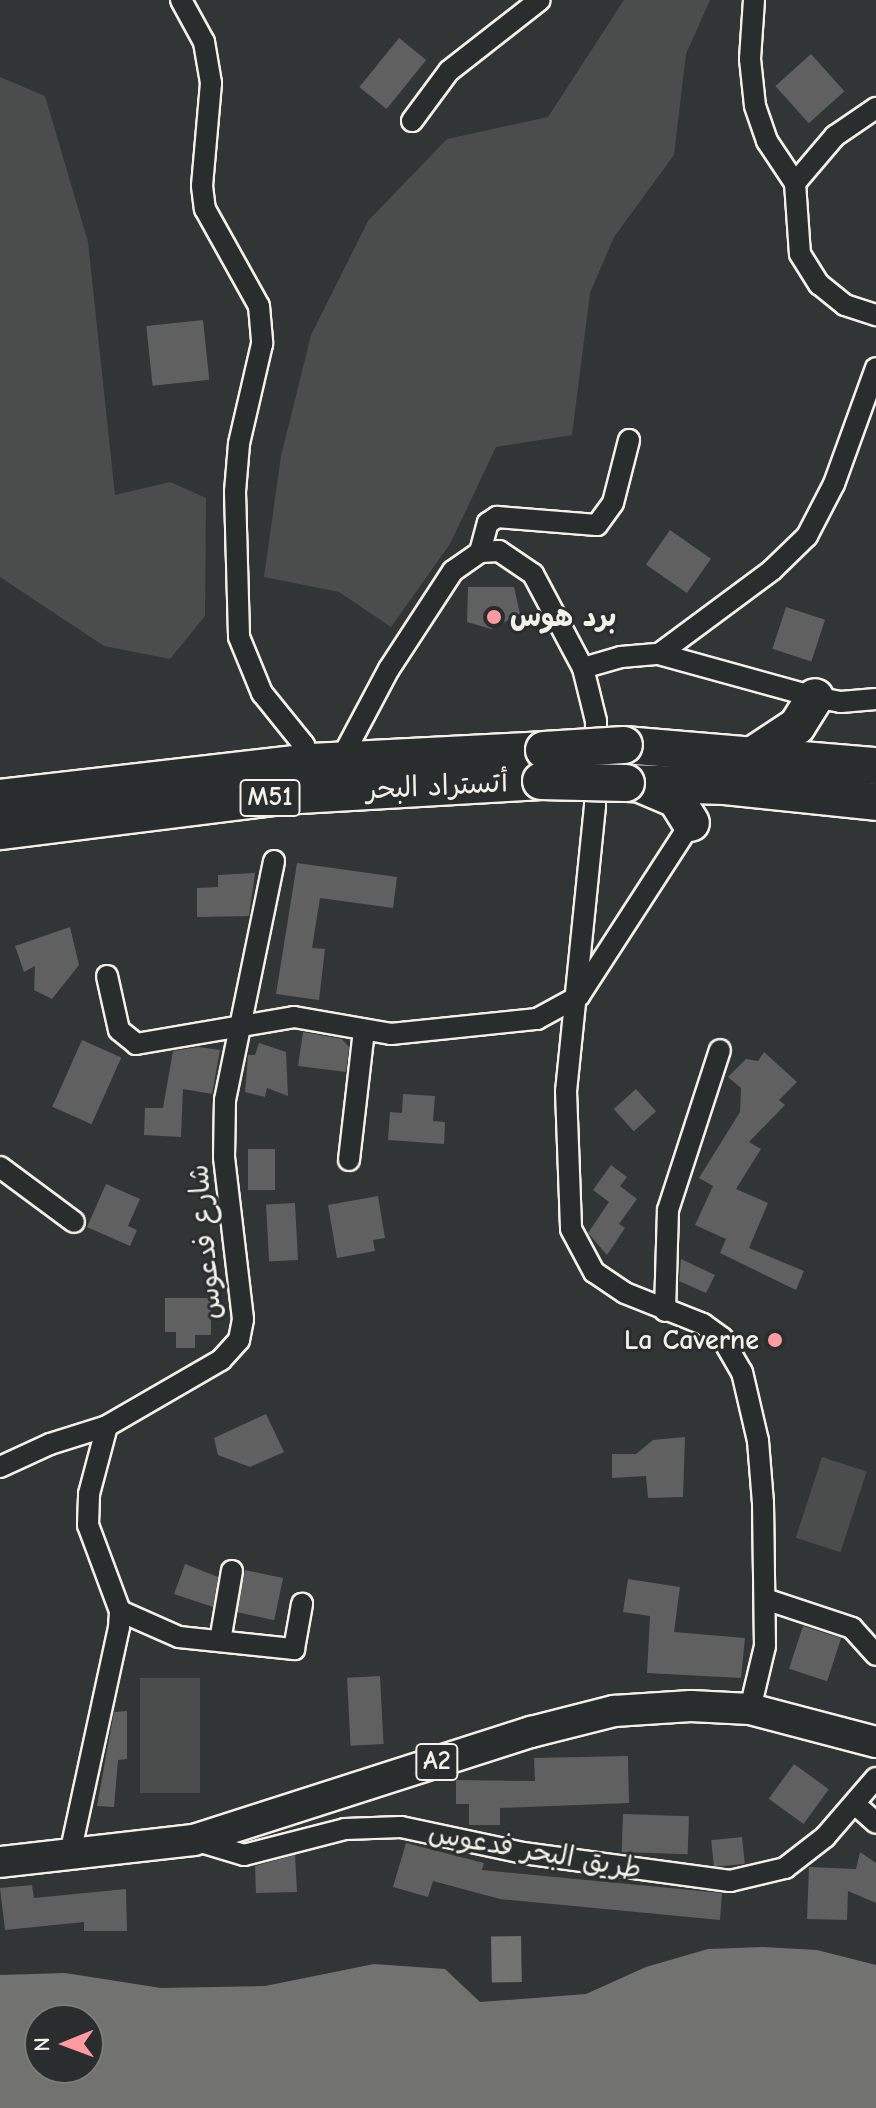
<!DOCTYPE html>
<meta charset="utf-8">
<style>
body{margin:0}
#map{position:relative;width:876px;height:2108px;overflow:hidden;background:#323535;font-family:"Comic Neue","Playpen Sans Arabic",sans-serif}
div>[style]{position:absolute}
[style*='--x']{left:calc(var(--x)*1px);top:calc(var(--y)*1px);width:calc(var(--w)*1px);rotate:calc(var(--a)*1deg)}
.green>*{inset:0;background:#4b4d4c;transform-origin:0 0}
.water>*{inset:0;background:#727370;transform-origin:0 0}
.building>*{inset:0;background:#5f605f;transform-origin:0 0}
.roads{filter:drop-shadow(2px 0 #f4f1e8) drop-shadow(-2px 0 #f4f1e8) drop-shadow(0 2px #f4f1e8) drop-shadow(0 -2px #f4f1e8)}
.street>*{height:20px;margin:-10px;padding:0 10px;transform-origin:10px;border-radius:10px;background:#2a2d2e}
.primary>*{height:30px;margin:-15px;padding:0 15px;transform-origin:15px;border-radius:15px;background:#2a2d2e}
.highway>*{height:36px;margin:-18px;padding:0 18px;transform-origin:18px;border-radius:18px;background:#2a2d2e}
.bridges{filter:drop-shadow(2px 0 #f4f1e8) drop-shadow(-2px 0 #f4f1e8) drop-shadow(0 2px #f4f1e8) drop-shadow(0 -2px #f4f1e8)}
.highway-bridge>*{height:36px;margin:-18px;padding:0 18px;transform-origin:18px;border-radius:18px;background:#2a2d2e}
.dots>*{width:22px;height:22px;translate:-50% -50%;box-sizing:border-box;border:4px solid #2a2d2e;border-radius:50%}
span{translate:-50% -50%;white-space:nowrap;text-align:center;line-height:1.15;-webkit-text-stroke:6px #2a2d2e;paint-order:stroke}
.shield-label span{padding:2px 6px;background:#2a2d2e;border:2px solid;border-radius:6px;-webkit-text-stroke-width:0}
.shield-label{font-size:26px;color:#f4f1e8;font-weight:700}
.poi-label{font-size:28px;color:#f4f1e8;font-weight:700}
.left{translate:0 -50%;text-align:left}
.right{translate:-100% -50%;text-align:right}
.street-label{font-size:28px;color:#f4f1e8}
.north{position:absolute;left:24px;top:2004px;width:80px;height:80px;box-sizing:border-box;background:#2a2d2e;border:2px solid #7b7b78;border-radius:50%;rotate:269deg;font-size:22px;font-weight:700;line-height:32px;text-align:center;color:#f4f1e8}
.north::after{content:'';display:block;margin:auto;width:28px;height:36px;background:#ff9aa2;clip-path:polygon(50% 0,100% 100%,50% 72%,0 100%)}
</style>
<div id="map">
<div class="green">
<div style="clip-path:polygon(624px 0,710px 0,686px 54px,674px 155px,614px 237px,590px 293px,572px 435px,496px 447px,450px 544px,391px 627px,339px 592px,264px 577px,281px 456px,311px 335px,368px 221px,447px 139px,548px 117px)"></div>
<div style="clip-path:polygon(0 77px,45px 96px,88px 242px,115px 495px,170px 482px,206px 498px,205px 616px,170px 659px,104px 646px,0 577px)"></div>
<div style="left:822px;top:1457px;width:47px;height:85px;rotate:18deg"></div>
<div style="left:200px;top:1678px;width:115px;height:60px;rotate:90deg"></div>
</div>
<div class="water">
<div style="left:521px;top:1936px;width:46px;height:30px;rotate:89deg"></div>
<div style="clip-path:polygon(evenodd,763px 1947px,817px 1950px,876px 1965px,876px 2108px,0 2108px,0 1975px,65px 1973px,161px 1988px,265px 1986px,374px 1964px,445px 1969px,480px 2002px,586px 1994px,646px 1967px,708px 1949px,763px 1947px,88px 2020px,88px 2068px,40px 2068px,40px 2020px,88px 2020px)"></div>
</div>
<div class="building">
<div style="left:399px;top:38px;width:35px;height:63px;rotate:39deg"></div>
<div style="left:811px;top:54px;width:50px;height:48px;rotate:48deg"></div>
<div style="left:203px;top:320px;width:60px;height:57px;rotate:84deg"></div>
<div style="left:670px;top:530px;width:50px;height:42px;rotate:35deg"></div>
<div style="clip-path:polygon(468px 587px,514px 587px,520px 614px,491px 629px,467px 622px)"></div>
<div style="left:786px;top:607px;width:41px;height:44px;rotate:18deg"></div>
<div style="clip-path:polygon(297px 863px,397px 877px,393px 908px,320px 898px,312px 948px,325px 949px,319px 1000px,276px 994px)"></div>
<div style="clip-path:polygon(255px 873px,249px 916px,197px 917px,197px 888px,218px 887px,218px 875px)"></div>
<div style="clip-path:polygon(70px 927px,79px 965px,52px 999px,34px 990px,35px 966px,24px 972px,15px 946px)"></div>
<div style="clip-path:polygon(303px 1032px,342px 1039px,349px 1047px,346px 1072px,298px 1066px)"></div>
<div style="left:82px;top:1040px;width:43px;height:73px;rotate:24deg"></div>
<div style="clip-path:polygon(259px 1043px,286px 1052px,288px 1096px,267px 1088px,265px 1097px,245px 1092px,248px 1055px,255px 1055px)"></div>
<div style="clip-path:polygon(198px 1047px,220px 1050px,212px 1094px,183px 1089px,181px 1137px,144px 1135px,145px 1108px,163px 1108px,173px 1051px)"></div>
<div style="clip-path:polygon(764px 1052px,797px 1082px,779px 1100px,785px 1105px,749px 1142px,761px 1149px,736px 1189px,768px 1203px,749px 1248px,804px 1271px,796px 1290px,720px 1253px,726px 1239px,695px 1225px,713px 1186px,699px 1178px,740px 1112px,741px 1088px,728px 1077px,746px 1059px,758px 1061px)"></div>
<div style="left:636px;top:1089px;width:30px;height:30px;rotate:48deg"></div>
<div style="clip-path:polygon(403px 1094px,435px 1096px,433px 1121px,445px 1122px,444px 1144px,388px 1140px,390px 1112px,402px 1113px)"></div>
<div style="left:248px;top:1149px;width:27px;height:41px"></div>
<div style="clip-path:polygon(611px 1165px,627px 1177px,620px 1186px,637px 1199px,619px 1224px,625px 1228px,607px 1255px,588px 1233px,609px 1202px,593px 1190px)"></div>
<div style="clip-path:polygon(106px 1184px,140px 1199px,128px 1226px,137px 1230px,130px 1246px,87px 1227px)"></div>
<div style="clip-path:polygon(378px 1196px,385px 1238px,373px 1240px,375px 1251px,337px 1258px,328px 1205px)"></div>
<div style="left:295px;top:1203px;width:57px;height:29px;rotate:87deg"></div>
<div style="clip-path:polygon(681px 1259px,715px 1275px,706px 1293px,679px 1281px)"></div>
<div style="clip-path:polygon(165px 1298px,211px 1298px,211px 1335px,195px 1335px,195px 1348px,176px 1348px,176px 1332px,165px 1332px)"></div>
<div style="clip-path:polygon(266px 1414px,284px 1452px,250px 1467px,218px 1455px,214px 1438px)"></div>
<div style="clip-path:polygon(685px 1437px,683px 1497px,648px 1498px,646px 1476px,612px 1478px,612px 1454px,636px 1454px,653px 1440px)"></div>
<div style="clip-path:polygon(185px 1564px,218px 1577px,213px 1607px,174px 1594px)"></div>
<div style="left:245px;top:1570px;width:39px;height:43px;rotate:12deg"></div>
<div style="clip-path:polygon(628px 1579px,680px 1587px,674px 1632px,745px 1638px,741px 1678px,647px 1673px,650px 1616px,623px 1612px)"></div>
<div style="left:803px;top:1626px;width:40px;height:45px;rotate:18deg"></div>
<div style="left:380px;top:1676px;width:68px;height:33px;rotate:87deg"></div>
<div style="clip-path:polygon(127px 1711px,127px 1759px,118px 1760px,114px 1807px,97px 1806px,114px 1712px)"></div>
<div style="clip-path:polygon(628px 1756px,629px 1803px,500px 1808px,500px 1825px,469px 1825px,469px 1804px,456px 1804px,456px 1780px,535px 1781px,534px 1758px)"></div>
<div style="left:794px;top:1764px;width:43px;height:43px;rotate:36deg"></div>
<div style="left:623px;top:1814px;width:66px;height:38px;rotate:2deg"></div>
<div style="left:742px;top:1837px;width:27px;height:31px;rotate:84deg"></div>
<div style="clip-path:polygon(406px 1843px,484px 1863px,482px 1870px,722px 1893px,720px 1920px,500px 1899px,433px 1881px,428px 1897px,393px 1887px)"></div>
<div style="clip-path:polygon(860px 1852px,876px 1863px,876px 1903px,848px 1891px,847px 1920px,807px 1919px,809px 1867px,856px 1869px)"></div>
<div style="clip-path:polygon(295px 1855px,297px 1892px,256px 1893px,255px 1866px)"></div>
<div style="clip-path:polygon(32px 1885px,34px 1898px,126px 1889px,127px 1931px,84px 1931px,84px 1922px,5px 1930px,0 1888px)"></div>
</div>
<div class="roads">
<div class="street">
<div style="--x:181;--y:0;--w:48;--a:61.3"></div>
<div style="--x:204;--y:42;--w:42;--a:80.3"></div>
<div style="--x:211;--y:83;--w:103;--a:95"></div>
<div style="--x:202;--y:186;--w:23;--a:83"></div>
<div style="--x:205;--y:209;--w:111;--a:60.9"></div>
<div style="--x:259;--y:306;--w:38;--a:85"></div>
<div style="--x:262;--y:344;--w:103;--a:103"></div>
<div style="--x:239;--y:444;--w:48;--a:94.8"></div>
<div style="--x:235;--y:492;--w:145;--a:88.4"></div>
<div style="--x:239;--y:637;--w:61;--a:67.7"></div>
<div style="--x:262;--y:693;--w:67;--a:51.1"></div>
<div style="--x:304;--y:745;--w:18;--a:71"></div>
<div style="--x:754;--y:0;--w:59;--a:93.9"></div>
<div style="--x:750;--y:59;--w:47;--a:83.9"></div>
<div style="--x:755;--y:106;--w:37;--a:71"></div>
<div style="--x:767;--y:141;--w:50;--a:56.3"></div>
<div style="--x:795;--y:183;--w:71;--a:86"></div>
<div style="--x:800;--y:254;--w:36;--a:58"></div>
<div style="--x:819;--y:284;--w:33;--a:39"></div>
<div style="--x:845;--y:305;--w:33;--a:18"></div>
<div style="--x:412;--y:121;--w:62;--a:-53.5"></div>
<div style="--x:449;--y:71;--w:115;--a:-38"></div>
<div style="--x:795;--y:183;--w:62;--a:-49.6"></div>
<div style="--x:835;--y:136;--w:50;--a:-34.3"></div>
<div style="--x:480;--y:552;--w:30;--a:-75"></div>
<div style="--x:488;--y:523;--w:11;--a:-34"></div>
<div style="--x:497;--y:517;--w:100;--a:4.6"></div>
<div style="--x:597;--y:525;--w:27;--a:-54"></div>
<div style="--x:613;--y:503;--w:65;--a:-75.7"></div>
<div style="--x:659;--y:654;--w:141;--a:-36.6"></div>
<div style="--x:772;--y:570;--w:49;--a:-44.2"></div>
<div style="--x:807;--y:536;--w:59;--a:-62.6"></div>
<div style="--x:834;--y:484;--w:123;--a:-70.1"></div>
<div style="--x:583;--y:668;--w:40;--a:-16"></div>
<div style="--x:621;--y:657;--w:38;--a:-5"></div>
<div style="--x:659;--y:654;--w:162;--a:15.4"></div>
<div style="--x:815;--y:697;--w:26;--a:11"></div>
<div style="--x:841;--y:702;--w:35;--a:-5"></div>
<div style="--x:340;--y:761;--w:104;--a:-62"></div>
<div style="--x:389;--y:669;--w:117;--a:-56.9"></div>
<div style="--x:453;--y:571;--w:33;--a:-35"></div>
<div style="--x:480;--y:552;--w:19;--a:-3"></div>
<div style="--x:499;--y:551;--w:41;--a:34.1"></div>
<div style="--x:533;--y:574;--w:106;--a:62"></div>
<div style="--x:583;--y:668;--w:55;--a:76.2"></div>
<div style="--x:596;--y:721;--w:85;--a:90.7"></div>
<div style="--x:595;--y:806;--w:286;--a:95.8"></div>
<div style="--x:566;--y:1091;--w:138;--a:87.9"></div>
<div style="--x:571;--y:1229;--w:49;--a:61.9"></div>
<div style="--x:594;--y:1272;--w:37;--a:34"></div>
<div style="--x:625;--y:1293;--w:84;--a:21.7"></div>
<div style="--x:703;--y:1324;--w:24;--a:36"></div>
<div style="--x:722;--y:1338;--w:39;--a:60"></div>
<div style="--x:742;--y:1372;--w:71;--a:76.9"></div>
<div style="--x:758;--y:1441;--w:62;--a:85.4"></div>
<div style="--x:763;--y:1503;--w:143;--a:89.2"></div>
<div style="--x:765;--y:1646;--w:65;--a:103.4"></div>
<div style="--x:107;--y:976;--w:55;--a:77.5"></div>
<div style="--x:119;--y:1030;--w:22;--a:39"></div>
<div style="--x:136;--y:1044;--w:160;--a:-9.7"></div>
<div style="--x:294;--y:1017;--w:98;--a:9.9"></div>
<div style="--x:391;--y:1034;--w:147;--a:-5.9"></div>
<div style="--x:537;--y:1019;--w:48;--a:-28.7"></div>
<div style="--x:579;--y:996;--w:206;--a:-57.1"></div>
<div style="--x:349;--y:1160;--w:131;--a:-83.4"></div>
<div style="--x:0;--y:1167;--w:92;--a:36.6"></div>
<div style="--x:665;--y:1311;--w:101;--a:-88.3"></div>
<div style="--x:668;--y:1210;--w:168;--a:-72"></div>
<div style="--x:0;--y:1467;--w:55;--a:-24.7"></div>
<div style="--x:50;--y:1444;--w:60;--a:-17.5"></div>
<div style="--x:765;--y:1599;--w:92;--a:18.4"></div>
<div style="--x:852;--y:1628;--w:36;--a:48"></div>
<div style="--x:120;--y:1611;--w:64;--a:23.8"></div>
<div style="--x:179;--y:1637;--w:116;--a:6"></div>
<div style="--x:294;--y:1649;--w:46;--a:-79.9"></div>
<div style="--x:220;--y:1641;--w:71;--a:-80.3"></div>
<div style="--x:855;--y:1804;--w:28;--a:42"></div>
<div style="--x:194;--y:1840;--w:52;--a:16.7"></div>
<div style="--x:244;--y:1855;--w:104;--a:-14.4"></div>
<div style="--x:345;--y:1829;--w:56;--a:-2"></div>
<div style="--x:401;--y:1827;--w:125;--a:12"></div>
<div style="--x:523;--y:1853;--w:209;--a:7.7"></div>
<div style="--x:730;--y:1881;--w:57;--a:-13.3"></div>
<div style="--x:785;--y:1868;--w:51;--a:-37.8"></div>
<div style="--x:825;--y:1837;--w:78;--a:-49.2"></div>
<div style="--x:70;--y:1854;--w:232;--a:-77.8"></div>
<div style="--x:119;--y:1627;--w:16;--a:-86"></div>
<div style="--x:120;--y:1611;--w:92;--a:-110.4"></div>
<div style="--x:88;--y:1525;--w:31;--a:-88"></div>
<div style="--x:89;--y:1494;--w:70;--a:-75.2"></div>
<div style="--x:107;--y:1426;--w:132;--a:-30.1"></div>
<div style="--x:221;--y:1360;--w:27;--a:-48"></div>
<div style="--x:239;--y:1340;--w:21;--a:-79"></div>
<div style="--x:243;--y:1319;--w:163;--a:-96.7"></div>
<div style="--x:224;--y:1157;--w:57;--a:-89"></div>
<div style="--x:225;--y:1100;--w:244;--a:-78.4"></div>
</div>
<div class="primary">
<div style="--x:0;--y:1862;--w:195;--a:-6.5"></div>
<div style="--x:194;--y:1840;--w:354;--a:-17.8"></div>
<div style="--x:531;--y:1732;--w:86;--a:-14.2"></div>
<div style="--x:614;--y:1711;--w:77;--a:-3.7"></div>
<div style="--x:691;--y:1706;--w:59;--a:2.9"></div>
<div style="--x:750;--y:1709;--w:130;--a:14.7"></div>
</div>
<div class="highway">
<div style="--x:624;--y:745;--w:253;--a:4.8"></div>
<div style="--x:756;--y:753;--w:49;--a:-33.4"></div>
<div style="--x:797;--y:726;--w:34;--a:-58"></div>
<div style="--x:626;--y:783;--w:99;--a:1.7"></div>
<div style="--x:725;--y:786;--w:152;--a:6"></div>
<div style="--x:645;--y:786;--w:34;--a:23"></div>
<div style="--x:676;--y:799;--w:28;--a:58"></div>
<div style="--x:0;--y:798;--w:312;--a:-6.6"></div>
<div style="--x:310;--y:762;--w:234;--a:-2.9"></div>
<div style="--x:0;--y:831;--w:285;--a:-7.1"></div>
<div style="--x:283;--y:796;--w:258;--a:-3.3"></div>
</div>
</div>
<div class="bridges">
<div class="highway-bridge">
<div style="--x:544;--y:750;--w:80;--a:-3.6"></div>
<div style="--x:541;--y:781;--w:85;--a:1.3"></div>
</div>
</div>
<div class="dots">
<div style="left:494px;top:617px;background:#ff9aa2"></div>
<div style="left:775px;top:1340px;background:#ff9aa2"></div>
</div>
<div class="shield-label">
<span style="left:270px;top:798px">M51</span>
<span style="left:437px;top:1762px">A2</span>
</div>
<div class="poi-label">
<span class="left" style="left:510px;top:617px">برد هوس</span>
<span class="right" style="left:759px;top:1340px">La Caverne</span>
</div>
<div class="street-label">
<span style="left:437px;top:786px;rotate:-3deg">أتستراد البحر</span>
<span style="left:205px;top:1242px;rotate:-95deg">شارع فدعوس</span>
<span style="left:535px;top:1851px;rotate:10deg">طريق البحر فدعوس</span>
</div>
<div class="north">N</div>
</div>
